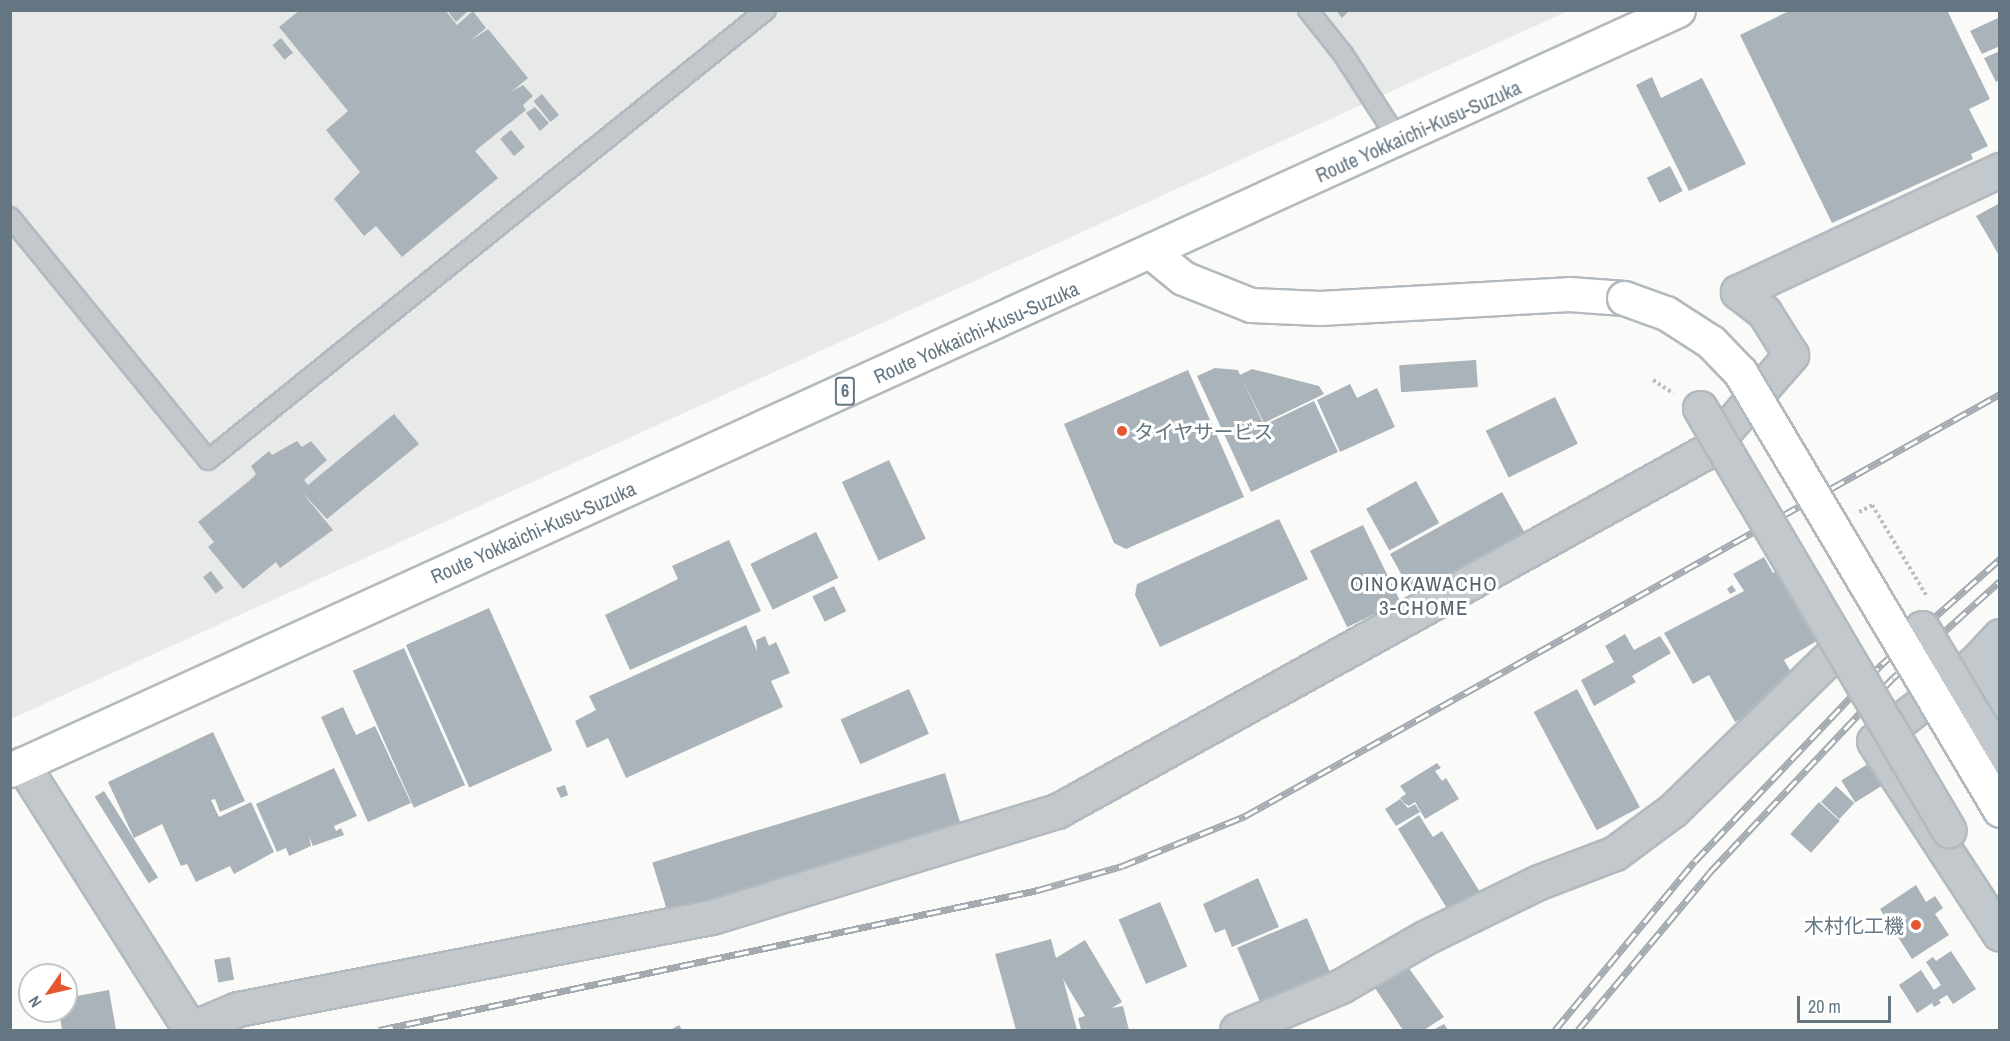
<!DOCTYPE html>
<meta charset="utf-8">
<style>
body{margin:0}
#map{position:relative;width:2010px;height:1041px;overflow:hidden;background:#fafaf8;font-family:"Archivo Narrow","Noto Sans JP",sans-serif}
div>[style]{position:absolute}
[style*='--x']{left:calc(var(--x)*1px);top:calc(var(--y)*1px);width:calc(var(--w)*1px);rotate:calc(var(--a)*1deg)}
.built>*{inset:0;background:#e8e9e9}
.building>*{inset:0;background:#aab3b9;transform-origin:0 0}
.path>*{height:4px;margin-top:-2px;transform-origin:0;background:repeating-linear-gradient(90deg,#bbbfc2 0 3px,transparent 0 6px)}
.roads{filter:drop-shadow(2px 0 #b3babf) drop-shadow(-2px 0 #b3babf) drop-shadow(0 2px #b3babf) drop-shadow(0 -2px #b3babf)}
.lane>*{height:18px;margin:-9px;padding:0 9px;transform-origin:9px;border-radius:9px;background:#c3c8cc}
.street>*{height:33px;margin:-16.5px;padding:0 16.5px;transform-origin:16.5px;border-radius:16.5px;background:#c3c8cc}
.secondary>*{height:33px;margin:-16.5px;padding:0 16.5px;transform-origin:16.5px;border-radius:16.5px;background:#fff}
.primary>*{height:33px;margin:-16.5px;padding:0 16.5px;transform-origin:16.5px;border-radius:16.5px;background:#fff}
.rail>*{height:7px;margin-top:-3.5px;transform-origin:0;background:repeating-linear-gradient(90deg,#fff 0 14px,#a2aab0 0 28px);box-sizing:border-box;border-block:2px solid #a2aab0}
.path-bridge>*{height:4px;margin-top:-2px;transform-origin:0;background:repeating-linear-gradient(90deg,#bbbfc2 0 3px,transparent 0 6px)}
.bridges{filter:drop-shadow(2px 0 #b3babf) drop-shadow(-2px 0 #b3babf) drop-shadow(0 2px #b3babf) drop-shadow(0 -2px #b3babf)}
.street-bridge>*{height:33px;margin:-16.5px;padding:0 16.5px;transform-origin:16.5px;border-radius:16.5px;background:#c3c8cc}
.secondary-bridge>*{height:33px;margin:-16.5px;padding:0 16.5px;transform-origin:16.5px;border-radius:16.5px;background:#fff}
.dots>*{width:16px;height:16px;translate:-50% -50%;box-sizing:border-box;border:3px solid #fff;border-radius:50%}
span{translate:-50% -50%;white-space:nowrap;text-align:center;line-height:1.15;-webkit-text-stroke:6px #fff;paint-order:stroke}
.shield-label span{padding:2px 4px;background:#fff;border:2px solid;border-radius:4px;-webkit-text-stroke-width:0}
.shield-label{font-size:18px;color:#657683;font-weight:700}
.street-label{font-size:20px;color:#657683}
.poi-label{font-size:20px;color:#657683}
.left{translate:0 -50%;text-align:left}
.right{translate:-100% -50%;text-align:right}
.neighbourhood-label{font-size:21px;color:#57646e;letter-spacing:1.5px}
.frame{position:absolute;inset:0;border:12px solid #657683;pointer-events:none}
.north{position:absolute;left:18px;top:963px;width:60px;height:60px;box-sizing:border-box;background:#fff;border:2px solid #c1c8cd;border-radius:50%;rotate:236deg;font-size:16px;font-weight:700;line-height:24px;text-align:center;color:#657683}
.north::after{content:'';display:block;margin:auto;width:21px;height:27px;background:#e4572e;clip-path:polygon(50% 0,100% 100%,50% 72%,0 100%)}
.scale{position:absolute;left:1797px;top:996px;width:94px;height:27px;box-sizing:border-box;border:3px solid #657683;border-top:0;padding-left:8px;font-size:18px;line-height:21px;white-space:nowrap;color:#657683;-webkit-text-stroke:4px #fff;paint-order:stroke}
</style>
<div id="map">
<div class="built">
<div style="clip-path:polygon(11px 10px,1568px 11px,11px 719px)"></div>
</div>
<div class="building">
<div style="clip-path:polygon(300px 10px,445px 10px,457px 25px,473px 11px,486px 28px,470px 41px,488px 29px,528px 78px,511px 92px,523px 85px,533px 96px,523px 105px,526px 110px,475px 151px,498px 178px,402px 257px,376px 226px,364px 236px,334px 199px,360px 172px,326px 130px,348px 111px,279px 27px)"></div>
<div style="clip-path:polygon(451px 10px,469px 10px,456px 22px,449px 13px)"></div>
<div style="clip-path:polygon(1336px 10px,1350px 10px,1342px 18px)"></div>
<div style="clip-path:polygon(1791px 10px,1947px 10px,1990px 99px,1969px 109px,1988px 146px,1971px 154px,1973px 159px,1832px 223px,1740px 35px)"></div>
<div style="clip-path:polygon(2000px 17px,2000px 46px,1982px 54px,1970px 31px)"></div>
<div style="left:281px;top:38px;width:19px;height:11px;rotate:51deg"></div>
<div style="clip-path:polygon(2000px 51px,2000px 80px,1996px 82px,1984px 58px)"></div>
<div style="clip-path:polygon(1652px 77px,1661px 98px,1702px 78px,1746px 164px,1689px 191px,1636px 85px)"></div>
<div style="left:542px;top:94px;width:27px;height:11px;rotate:51deg"></div>
<div style="clip-path:polygon(535px 107px,549px 123px,540px 131px,526px 113px)"></div>
<div style="left:511px;top:130px;width:22px;height:14px;rotate:51deg"></div>
<div style="left:1670px;top:166px;width:28px;height:26px;rotate:63deg"></div>
<div style="clip-path:polygon(2000px 203px,2000px 257px,1976px 216px)"></div>
<div style="left:1476px;top:360px;width:27px;height:77px;rotate:86deg"></div>
<div style="clip-path:polygon(1215px 368px,1238px 370px,1240px 375px,1252px 369px,1319px 386px,1324px 394px,1264px 423px,1241px 377px,1264px 425px,1314px 401px,1338px 452px,1251px 492px,1197px 376px)"></div>
<div style="clip-path:polygon(1188px 370px,1244px 497px,1126px 549px,1114px 543px,1064px 424px)"></div>
<div style="clip-path:polygon(1350px 384px,1357px 398px,1377px 388px,1395px 427px,1340px 452px,1317px 400px)"></div>
<div style="left:1555px;top:397px;width:52px;height:77px;rotate:64deg"></div>
<div style="clip-path:polygon(394px 414px,419px 444px,327px 519px,301px 491px,333px 530px,280px 568px,276px 562px,243px 589px,208px 547px,214px 542px,198px 522px,249px 481px,256px 474px,251px 466px,269px 451px,272px 455px,297px 441px,302px 447px,311px 441px,327px 460px,304px 480px,308px 485px)"></div>
<div style="left:889px;top:460px;width:87px;height:52px;rotate:65deg"></div>
<div style="left:1416px;top:481px;width:48px;height:57px;rotate:61deg"></div>
<div style="left:1502px;top:492px;width:47px;height:128px;rotate:61deg"></div>
<div style="clip-path:polygon(1279px 519px,1308px 579px,1160px 647px,1135px 595px,1137px 584px)"></div>
<div style="left:1363px;top:525px;width:85px;height:59px;rotate:64deg"></div>
<div style="left:816px;top:532px;width:51px;height:73px;rotate:64deg"></div>
<div style="clip-path:polygon(729px 540px,761px 611px,630px 670px,605px 615px,678px 579px,672px 566px)"></div>
<div style="clip-path:polygon(1764px 557px,1773px 573px,1784px 567px,1824px 637px,1784px 660px,1795px 679px,1766px 696px,1756px 710px,1735px 722px,1709px 675px,1693px 684px,1664px 633px,1744px 591px,1733px 574px)"></div>
<div style="left:211px;top:571px;width:21px;height:10px;rotate:53deg"></div>
<div style="clip-path:polygon(1732px 585px,1736px 591px,1730px 594px,1727px 589px)"></div>
<div style="left:834px;top:586px;width:28px;height:24px;rotate:64deg"></div>
<div style="left:489px;top:608px;width:156px;height:91px;rotate:66deg"></div>
<div style="clip-path:polygon(746px 625px,757px 651px,756px 640px,765px 636px,769px 646px,776px 642px,790px 673px,771px 681px,783px 707px,626px 778px,608px 738px,587px 748px,575px 721px,596px 710px,589px 696px)"></div>
<div style="clip-path:polygon(1625px 634px,1634px 650px,1660px 636px,1671px 653px,1632px 676px,1636px 682px,1594px 706px,1581px 680px,1614px 662px,1605px 646px)"></div>
<div style="left:404px;top:648px;width:150px;height:56px;rotate:66deg"></div>
<div style="left:909px;top:689px;width:49px;height:75px;rotate:66deg"></div>
<div style="left:1577px;top:689px;width:134px;height:49px;rotate:62deg"></div>
<div style="clip-path:polygon(343px 707px,356px 735px,375px 726px,411px 803px,368px 822px,321px 717px)"></div>
<div style="clip-path:polygon(213px 732px,245px 801px,220px 812px,215px 799px,211px 800px,219px 817px,251px 802px,274px 852px,234px 874px,230px 866px,196px 882px,187px 864px,181px 866px,162px 824px,134px 838px,108px 782px)"></div>
<div style="left:1871px;top:762px;width:26px;height:35px;rotate:58deg"></div>
<div style="clip-path:polygon(1437px 763px,1441px 768px,1435px 771px,1442px 781px,1446px 778px,1459px 799px,1425px 819px,1415px 802px,1409px 806px,1404px 803px,1400px 798px,1406px 794px,1400px 786px)"></div>
<div style="clip-path:polygon(334px 768px,357px 816px,334px 826px,336px 831px,341px 828px,344px 835px,313px 846px,309px 837px,311px 846px,289px 856px,286px 848px,277px 852px,256px 804px)"></div>
<div style="left:945px;top:773px;width:53px;height:306px;rotate:73deg"></div>
<div style="clip-path:polygon(565px 785px,568px 795px,561px 798px,556px 788px)"></div>
<div style="left:1836px;top:786px;width:25px;height:22px;rotate:43deg"></div>
<div style="left:104px;top:791px;width:102px;height:11px;rotate:58deg"></div>
<div style="clip-path:polygon(1400px 799px,1408px 808px,1415px 804px,1420px 812px,1396px 826px,1385px 809px)"></div>
<div style="left:1819px;top:802px;width:28px;height:43px;rotate:42deg"></div>
<div style="clip-path:polygon(1419px 815px,1433px 837px,1442px 831px,1480px 892px,1448px 910px,1398px 829px)"></div>
<div style="clip-path:polygon(1258px 878px,1279px 927px,1232px 947px,1225px 929px,1215px 933px,1203px 904px)"></div>
<div style="clip-path:polygon(1916px 885px,1926px 902px,1935px 896px,1943px 908px,1935px 914px,1949px 935px,1912px 959px,1880px 909px)"></div>
<div style="left:1160px;top:902px;width:70px;height:45px;rotate:67deg"></div>
<div style="left:1307px;top:918px;width:63px;height:76px;rotate:67deg"></div>
<div style="clip-path:polygon(1051px 939px,1056px 958px,1085px 940px,1122px 1002px,1112px 1008px,1123px 1006px,1129px 1030px,1135px 1030px,1081px 1030px,1078px 1018px,1085px 1016px,1063px 979px,1077px 1030px,1016px 1030px,995px 954px)"></div>
<div style="clip-path:polygon(1951px 951px,1976px 989px,1953px 1004px,1947px 995px,1939px 1000px,1941px 1003px,1934px 1007px,1932px 1003px,1917px 1013px,1899px 985px,1921px 970px,1934px 990px,1941px 985px,1926px 962px,1933px 957px,1936px 961px)"></div>
<div style="left:230px;top:957px;width:23px;height:16px;rotate:80deg"></div>
<div style="clip-path:polygon(1408px 967px,1444px 1017px,1424px 1030px,1403px 1030px,1375px 988px)"></div>
<div style="clip-path:polygon(109px 990px,116px 1030px,62px 1030px,59px 1011px,66px 1011px,66px 998px)"></div>
<div style="clip-path:polygon(1444px 1024px,1448px 1030px,1433px 1030px)"></div>
<div style="clip-path:polygon(679px 1025px,682px 1030px,670px 1030px)"></div>
</div>
<div class="path">
<div style="--x:1653;--y:380;--w:24;--a:33"></div>
</div>
<div class="roads">
<div class="lane">
<div style="--x:1308;--y:10;--w:56;--a:51.5"></div>
<div style="--x:1343;--y:54;--w:101;--a:57.1"></div>
<div style="--x:10;--y:217;--w:313;--a:50.8"></div>
<div style="--x:208;--y:460;--w:717;--a:-38.88"></div>
</div>
<div class="street">
<div style="--x:2000;--y:636;--w:34;--a:133"></div>
<div style="--x:1977;--y:661;--w:45;--a:59.5"></div>
<div style="--x:1977;--y:661;--w:130;--a:142.2"></div>
<div style="--x:1874;--y:741;--w:230;--a:56.9"></div>
<div style="--x:22;--y:764;--w:315;--a:57.6"></div>
<div style="--x:188;--y:1030;--w:54;--a:-22.8"></div>
<div style="--x:238;--y:1009;--w:483;--a:-11"></div>
<div style="--x:712;--y:917;--w:361;--a:-17.1"></div>
<div style="--x:1057;--y:811;--w:743;--a:-28.98"></div>
<div style="--x:1707;--y:451;--w:128;--a:-48.8"></div>
<div style="--x:1791;--y:355;--w:51;--a:-122.1"></div>
<div style="--x:1764;--y:312;--w:33;--a:-142"></div>
<div style="--x:1738;--y:292;--w:289;--a:-25"></div>
<div style="--x:1237;--y:1030;--w:113;--a:-22.9"></div>
<div style="--x:1341;--y:986;--w:96;--a:-30"></div>
<div style="--x:1424;--y:938;--w:128;--a:-26"></div>
<div style="--x:1539;--y:882;--w:81;--a:-20.9"></div>
<div style="--x:1615;--y:853;--w:72;--a:-36.6"></div>
<div style="--x:1673;--y:810;--w:223;--a:-44.3"></div>
</div>
<div class="secondary">
<div style="--x:1151;--y:252;--w:41;--a:39.1"></div>
<div style="--x:1183;--y:278;--w:73;--a:21.7"></div>
<div style="--x:1251;--y:305;--w:69;--a:2.5"></div>
<div style="--x:1320;--y:308;--w:249;--a:-3.2"></div>
<div style="--x:1569;--y:294;--w:55;--a:4.2"></div>
</div>
<div class="primary">
<div style="--x:10;--y:770;--w:1833;--a:-24.5"></div>
</div>
</div>
<div class="rail">
<div style="--x:379;--y:1030;--w:674;--a:-11.99"></div>
<div style="--x:1038;--y:890;--w:87;--a:-15.9"></div>
<div style="--x:1122;--y:866;--w:133;--a:-22.1"></div>
<div style="--x:1245;--y:816;--w:865;--a:-29.2"></div>
<div style="--x:1555;--y:1030;--w:219;--a:-50.4"></div>
<div style="--x:1695;--y:861;--w:272;--a:-46.5"></div>
<div style="--x:1882;--y:664;--w:158;--a:-41.7"></div>
<div style="--x:1578;--y:1030;--w:206;--a:-50.1"></div>
<div style="--x:1710;--y:872;--w:267;--a:-46.7"></div>
<div style="--x:1893;--y:678;--w:144;--a:-42.2"></div>
</div>
<div class="path-bridge">
<div style="--x:1859;--y:512;--w:15;--a:-28"></div>
<div style="--x:1872;--y:505;--w:105;--a:59"></div>
</div>
<div class="bridges">
<div class="street-bridge">
<div style="--x:1700;--y:408;--w:490;--a:59.5"></div>
<div style="--x:1922;--y:628;--w:150;--a:59.2"></div>
</div>
<div class="secondary-bridge">
<div style="--x:1624;--y:298;--w:45;--a:19.7"></div>
<div style="--x:1666;--y:313;--w:54;--a:32.8"></div>
<div style="--x:1711;--y:342;--w:42;--a:46"></div>
<div style="--x:1740;--y:372;--w:509;--a:59.31"></div>
</div>
</div>
<div class="dots">
<div style="left:1122px;top:431px;background:#e4572e"></div>
<div style="left:1916px;top:925px;background:#e4572e"></div>
</div>
<div class="shield-label">
<span style="left:845px;top:391px">6</span>
</div>
<div class="street-label">
<span style="left:1418px;top:131px;rotate:-24deg">Route Yokkaichi-Kusu-Suzuka</span>
<span style="left:976px;top:332px;rotate:-24deg">Route Yokkaichi-Kusu-Suzuka</span>
<span style="left:533px;top:532px;rotate:-24deg">Route Yokkaichi-Kusu-Suzuka</span>
</div>
<div class="poi-label">
<span class="left" style="left:1134px;top:431px">タイヤサービス</span>
<span class="right" style="left:1904px;top:925px">木村化工機</span>
</div>
<div class="neighbourhood-label">
<span style="left:1424px;top:596px">OINOKAWACHO<br>3-CHOME</span>
</div>
<div class="frame"></div>
<div class="north">N</div>
<div class="scale">20 m</div>
</div>
